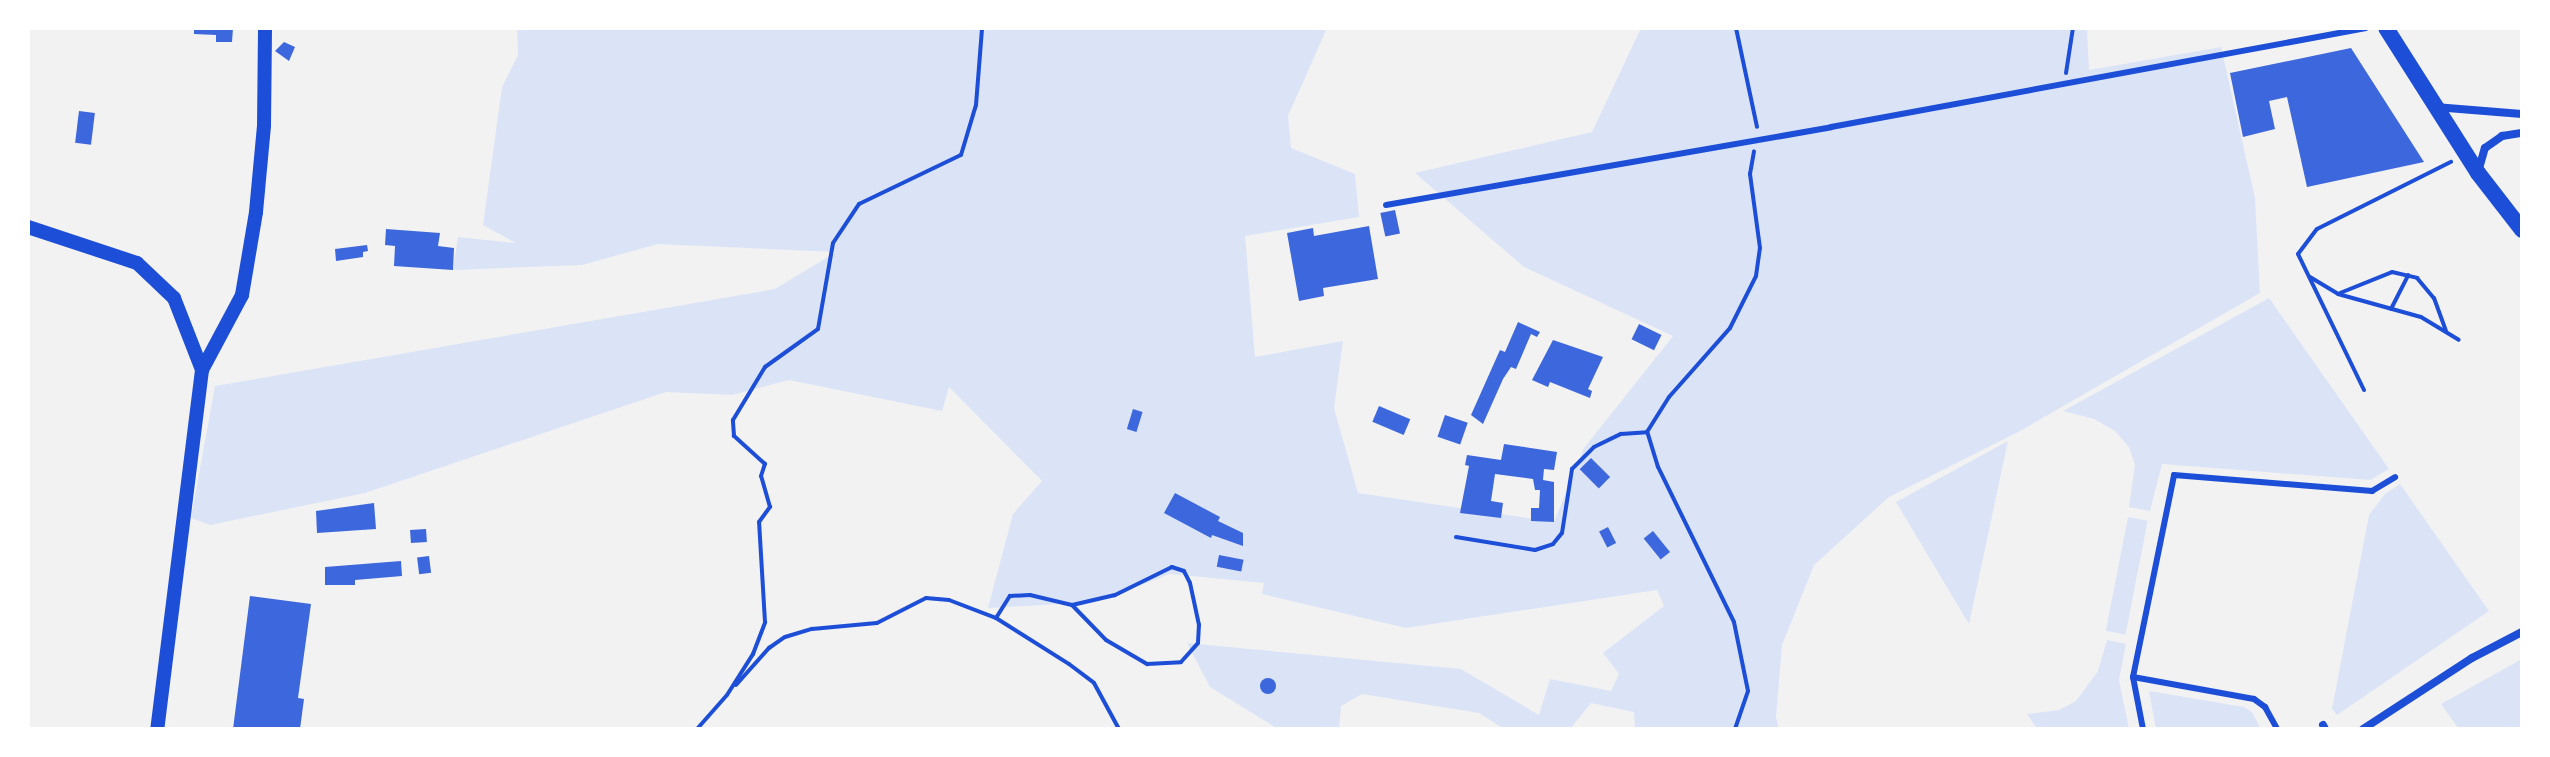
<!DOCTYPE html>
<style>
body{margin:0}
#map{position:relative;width:2550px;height:757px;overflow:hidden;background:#f2f2f2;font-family:"Work Sans",sans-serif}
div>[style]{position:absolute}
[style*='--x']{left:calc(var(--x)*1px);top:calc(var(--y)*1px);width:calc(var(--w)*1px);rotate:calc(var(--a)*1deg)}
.green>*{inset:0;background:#dbe4f7;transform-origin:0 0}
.building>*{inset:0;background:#3d67dc;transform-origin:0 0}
.round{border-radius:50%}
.path>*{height:4px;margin:-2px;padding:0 2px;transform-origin:2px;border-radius:2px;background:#1d4ed8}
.service>*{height:6px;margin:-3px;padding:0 3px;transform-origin:3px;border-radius:3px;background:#1d4ed8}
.minor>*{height:8px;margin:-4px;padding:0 4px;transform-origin:4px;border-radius:4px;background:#1d4ed8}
.tertiary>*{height:14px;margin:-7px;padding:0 7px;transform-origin:7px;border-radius:7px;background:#1d4ed8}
.secondary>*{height:16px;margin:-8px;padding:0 8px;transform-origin:8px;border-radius:8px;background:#1d4ed8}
span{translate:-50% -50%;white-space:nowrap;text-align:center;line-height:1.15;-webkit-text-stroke:8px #fff;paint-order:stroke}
.frame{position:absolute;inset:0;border:30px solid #fff;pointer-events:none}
</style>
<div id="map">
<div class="green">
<div style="clip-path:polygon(517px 28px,1327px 28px,1288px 116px,1291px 148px,1355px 174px,1359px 217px,1245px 236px,1255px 357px,1343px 341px,1334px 408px,1358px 493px,1554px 522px,1584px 448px,1673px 336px,1524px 267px,1415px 173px,1592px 132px,1641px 28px,2087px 28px,2089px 70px,2221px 47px,2255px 198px,2260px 293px,2020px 431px,1889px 497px,1814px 565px,1782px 645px,1776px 717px,1779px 729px,1635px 729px,1634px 712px,1591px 703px,1570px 729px,1504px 729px,1479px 713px,1362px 694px,1341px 706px,1339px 729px,1278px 729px,1210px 687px,1187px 643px,1461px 669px,1539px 715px,1550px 679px,1611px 691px,1619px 674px,1603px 653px,1664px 606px,1657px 590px,1406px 628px,1262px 594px,1264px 583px,1170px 574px,1096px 602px,988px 608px,1013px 514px,1042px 481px,949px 387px,942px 411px,789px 380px,732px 395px,666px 392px,365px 493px,210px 525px,191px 518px,215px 386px,775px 289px,836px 252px,658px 244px,582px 265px,453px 270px,458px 237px,516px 243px,483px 225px,502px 87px,518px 55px)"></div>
<div style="clip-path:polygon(2269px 298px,2389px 469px,2370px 480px,2162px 464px,2150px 511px,2129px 507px,2135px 465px,2129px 447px,2115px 431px,2094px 419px,2063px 411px)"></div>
<div style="clip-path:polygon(2008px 441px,1969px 624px,1896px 502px)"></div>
<div style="clip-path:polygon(2400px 484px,2489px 611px,2337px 715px,2332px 709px,2369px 515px,2385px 494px)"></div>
<div style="left:2128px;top:517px;width:20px;height:116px;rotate:11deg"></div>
<div style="clip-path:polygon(2107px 640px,2126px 644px,2119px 680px,2129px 729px,2037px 729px,2027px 714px,2059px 710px,2076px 701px,2098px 671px)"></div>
<div style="clip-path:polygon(2522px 659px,2522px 729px,2459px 729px,2441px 704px)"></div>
<div style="clip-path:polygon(2149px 691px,2244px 707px,2252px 712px,2261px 729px,2156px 729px)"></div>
</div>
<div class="building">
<div style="clip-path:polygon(194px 28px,233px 28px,232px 42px,216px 42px,216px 35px,194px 34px)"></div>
<div style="clip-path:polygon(284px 42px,295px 47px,289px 61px,275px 51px)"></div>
<div style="clip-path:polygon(2351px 48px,2424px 162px,2307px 187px,2287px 97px,2269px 101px,2275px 129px,2243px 137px,2230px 73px)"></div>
<div style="left:79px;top:111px;width:16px;height:32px;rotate:7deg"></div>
<div style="left:1395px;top:210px;width:24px;height:15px;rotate:78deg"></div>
<div style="clip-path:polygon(1369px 226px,1378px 279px,1323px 288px,1324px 296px,1299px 301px,1287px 233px,1313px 228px,1314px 236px)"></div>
<div style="clip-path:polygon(386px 229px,440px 233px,438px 246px,454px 248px,453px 270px,394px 266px,395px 246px,385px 245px)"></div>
<div style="clip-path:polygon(367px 245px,368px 251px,363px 252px,363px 257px,336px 261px,335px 249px)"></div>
<div style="clip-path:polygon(1518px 322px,1540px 332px,1537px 337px,1531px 334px,1516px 369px,1511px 367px,1503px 379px,1483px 424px,1471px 415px,1500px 350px,1505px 352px)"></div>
<div style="left:1639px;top:324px;width:25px;height:17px;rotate:26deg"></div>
<div style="clip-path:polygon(1553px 340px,1603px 357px,1588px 389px,1592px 391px,1590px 398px,1550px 382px,1548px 387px,1532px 380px)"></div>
<div style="left:1379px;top:406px;width:34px;height:17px;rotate:23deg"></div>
<div style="left:1133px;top:409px;width:10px;height:21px;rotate:17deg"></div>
<div style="left:1445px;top:415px;width:24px;height:23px;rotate:19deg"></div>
<div style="clip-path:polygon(1504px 444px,1557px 452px,1554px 470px,1544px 469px,1543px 480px,1554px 482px,1554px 522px,1531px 521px,1531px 508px,1539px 508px,1540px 490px,1535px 490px,1533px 479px,1495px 474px,1491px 501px,1503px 503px,1501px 518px,1460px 513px,1469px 466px,1465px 465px,1467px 455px,1501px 460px)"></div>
<div style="left:1591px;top:458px;width:27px;height:16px;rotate:45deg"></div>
<div style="clip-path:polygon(1175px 493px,1220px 517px,1218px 521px,1243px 533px,1243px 546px,1212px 535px,1211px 538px,1164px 513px)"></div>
<div style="clip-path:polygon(374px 503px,376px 529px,317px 533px,316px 511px)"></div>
<div style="left:1608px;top:527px;width:18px;height:10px;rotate:63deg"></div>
<div style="left:426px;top:529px;width:13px;height:16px;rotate:86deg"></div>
<div style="left:1653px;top:531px;width:27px;height:12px;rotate:51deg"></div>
<div style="left:1219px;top:555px;width:25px;height:12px;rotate:11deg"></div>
<div style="left:429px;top:556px;width:17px;height:12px;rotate:83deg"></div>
<div style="clip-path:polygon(401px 561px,402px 576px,355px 580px,355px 585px,325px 585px,325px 567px)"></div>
<div style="clip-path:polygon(250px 596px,311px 604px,298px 698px,304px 699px,300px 729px,233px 729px)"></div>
<div class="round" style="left:1260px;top:678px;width:16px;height:16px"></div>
</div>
<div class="path">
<div style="--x:1736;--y:28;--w:101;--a:78"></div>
<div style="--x:2066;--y:73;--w:46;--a:-81.2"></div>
<div style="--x:2310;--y:277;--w:33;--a:31"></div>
<div style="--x:2338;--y:294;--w:86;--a:15.5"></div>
<div style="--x:2421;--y:317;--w:44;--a:31.2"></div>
<div style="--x:2340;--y:293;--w:56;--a:-22"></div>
<div style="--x:2392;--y:272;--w:26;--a:13"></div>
<div style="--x:2417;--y:278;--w:26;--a:50"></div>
<div style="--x:2434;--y:298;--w:35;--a:70"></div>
<div style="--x:2391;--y:309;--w:38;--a:-63"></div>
<div style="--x:2364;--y:390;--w:151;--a:-115.9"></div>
<div style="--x:2298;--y:254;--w:31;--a:-53"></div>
<div style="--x:2317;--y:229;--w:150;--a:-26.6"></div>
<div style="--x:1456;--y:537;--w:80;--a:9.3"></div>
<div style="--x:1535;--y:550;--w:19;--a:-18"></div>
<div style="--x:1553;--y:544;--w:14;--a:-51"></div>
<div style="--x:1562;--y:533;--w:65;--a:-81.1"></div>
<div style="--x:1572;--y:469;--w:31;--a:-45"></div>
<div style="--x:1594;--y:447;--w:30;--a:-26"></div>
<div style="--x:1621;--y:434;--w:26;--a:-4"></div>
<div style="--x:996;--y:618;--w:26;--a:-58"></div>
<div style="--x:1010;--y:596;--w:20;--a:-3"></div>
<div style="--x:1030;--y:595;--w:43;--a:13.4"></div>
<div style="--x:1072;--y:605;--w:49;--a:45.8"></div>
<div style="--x:1106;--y:640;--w:48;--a:30.3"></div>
<div style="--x:1147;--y:664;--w:34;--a:-3"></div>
<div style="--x:1181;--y:662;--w:25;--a:-48"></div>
<div style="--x:1198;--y:643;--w:18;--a:-87"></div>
<div style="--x:1199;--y:625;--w:43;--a:-102.1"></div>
<div style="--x:1190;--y:583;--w:13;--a:-117"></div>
<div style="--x:1184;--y:571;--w:13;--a:-162"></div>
<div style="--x:1172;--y:567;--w:64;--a:153.8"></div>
<div style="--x:1115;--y:595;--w:44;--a:166.9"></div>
<div style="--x:736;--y:685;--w:50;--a:-48.3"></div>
<div style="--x:769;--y:648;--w:19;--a:-35"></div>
<div style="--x:785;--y:637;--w:28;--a:-17"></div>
<div style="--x:812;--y:629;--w:65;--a:-5.3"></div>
<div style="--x:877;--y:623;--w:55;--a:-27"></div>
<div style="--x:926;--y:598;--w:23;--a:5"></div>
<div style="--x:949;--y:600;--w:50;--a:21"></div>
<div style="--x:996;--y:618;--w:86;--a:32.2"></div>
<div style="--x:1069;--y:664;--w:31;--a:37"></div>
<div style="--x:1094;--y:683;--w:52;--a:61.5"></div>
<div style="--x:727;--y:695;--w:49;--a:-57.6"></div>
<div style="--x:753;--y:654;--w:34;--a:-69"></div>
<div style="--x:765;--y:622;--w:100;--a:-93.4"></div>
<div style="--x:759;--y:522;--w:19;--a:-54"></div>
<div style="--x:770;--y:507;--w:32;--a:-106"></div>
<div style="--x:761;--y:476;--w:13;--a:-72"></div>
<div style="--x:765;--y:464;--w:42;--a:-137.9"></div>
<div style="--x:734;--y:436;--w:16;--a:-94"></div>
<div style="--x:733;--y:420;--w:62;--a:-58.9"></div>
<div style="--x:765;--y:367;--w:65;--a:-35.6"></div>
<div style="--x:818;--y:329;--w:87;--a:-80.1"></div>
<div style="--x:833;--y:243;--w:47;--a:-56.3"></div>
<div style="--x:859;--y:204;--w:113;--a:-25.7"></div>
<div style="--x:961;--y:155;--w:52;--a:-73.3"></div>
<div style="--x:976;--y:105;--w:77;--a:-85.5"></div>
<div style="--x:697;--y:729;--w:45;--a:-48.6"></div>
<div style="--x:1735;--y:729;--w:40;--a:-71.1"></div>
<div style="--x:1748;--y:691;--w:70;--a:-101.5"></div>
<div style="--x:1734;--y:622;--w:173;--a:-116.1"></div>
<div style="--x:1658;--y:467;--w:37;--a:-107"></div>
<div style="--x:1647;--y:432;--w:41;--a:-57.8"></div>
<div style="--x:1669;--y:397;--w:92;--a:-48.5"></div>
<div style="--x:1730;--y:328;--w:58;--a:-63.4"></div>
<div style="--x:1756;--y:276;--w:28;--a:-82"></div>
<div style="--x:1760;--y:248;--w:75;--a:-97.7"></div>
<div style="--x:1750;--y:174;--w:23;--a:-80"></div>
</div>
<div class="service">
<div style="--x:1386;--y:205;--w:452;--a:-9.9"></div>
<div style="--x:1831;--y:127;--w:544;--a:-10.48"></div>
<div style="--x:2133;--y:677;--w:123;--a:10.3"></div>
<div style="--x:2254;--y:699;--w:14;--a:36"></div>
<div style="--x:2265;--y:707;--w:25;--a:61"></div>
<div style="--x:2143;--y:729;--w:53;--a:-100.9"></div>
<div style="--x:2133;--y:677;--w:206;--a:-78.5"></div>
<div style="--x:2174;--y:475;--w:199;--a:4.6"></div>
<div style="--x:2372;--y:491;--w:27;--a:-31"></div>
</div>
<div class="minor">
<div style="--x:2435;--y:107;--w:87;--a:4.6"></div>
<div style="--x:2478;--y:172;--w:25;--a:-74"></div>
<div style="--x:2485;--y:148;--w:21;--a:-35"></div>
<div style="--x:2502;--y:136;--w:20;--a:-9"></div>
<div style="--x:2323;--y:725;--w:4;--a:63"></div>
<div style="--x:2363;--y:729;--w:130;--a:-33.1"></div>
<div style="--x:2472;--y:658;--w:56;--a:-27.5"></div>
</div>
<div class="tertiary">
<div style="--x:28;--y:227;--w:115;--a:18.3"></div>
<div style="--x:137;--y:263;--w:51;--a:43.4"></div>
<div style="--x:174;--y:298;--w:77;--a:68.7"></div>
<div style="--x:202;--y:370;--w:362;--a:97.1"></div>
<div style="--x:202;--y:370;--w:85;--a:-61.9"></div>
<div style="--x:242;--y:295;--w:84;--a:-80.4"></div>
<div style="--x:256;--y:212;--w:87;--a:-84.7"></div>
<div style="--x:264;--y:125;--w:97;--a:-89.4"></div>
</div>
<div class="secondary">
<div style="--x:2386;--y:28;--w:172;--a:57.6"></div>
<div style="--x:2478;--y:173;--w:72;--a:52.3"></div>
</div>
<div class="frame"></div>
</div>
